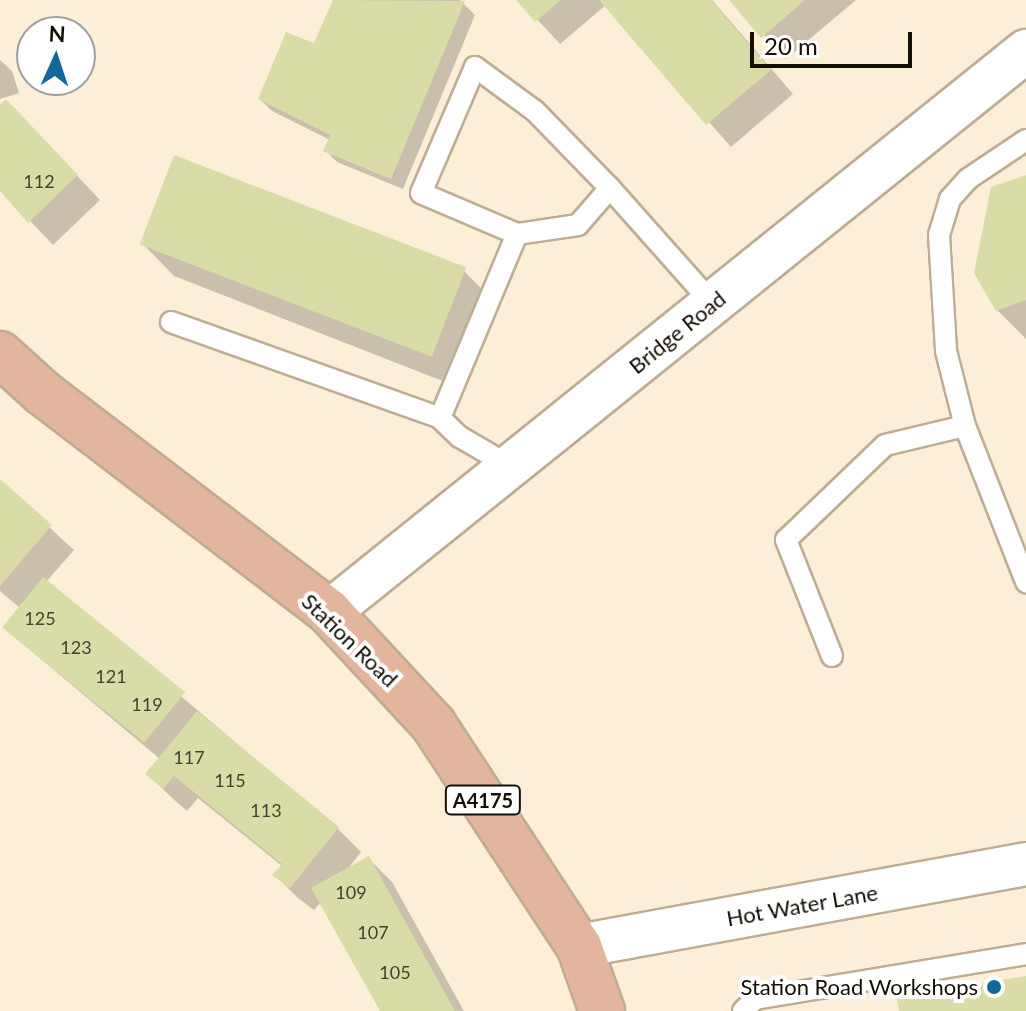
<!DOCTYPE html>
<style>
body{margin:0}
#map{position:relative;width:1026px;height:1011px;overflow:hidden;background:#fdeed8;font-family:Lato,sans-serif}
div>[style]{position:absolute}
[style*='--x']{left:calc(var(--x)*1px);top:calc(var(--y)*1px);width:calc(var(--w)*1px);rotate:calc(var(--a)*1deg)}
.shadow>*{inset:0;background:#0003}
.building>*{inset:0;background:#d9dca7;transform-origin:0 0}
.roads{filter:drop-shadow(2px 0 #bfad93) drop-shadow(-2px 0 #bfad93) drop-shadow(0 2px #bfad93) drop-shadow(0 -2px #bfad93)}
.service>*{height:20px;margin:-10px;padding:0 10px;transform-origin:10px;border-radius:10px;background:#fff}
.minor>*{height:42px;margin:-21px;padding:0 21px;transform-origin:21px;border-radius:21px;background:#fff}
.primary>*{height:44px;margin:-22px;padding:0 22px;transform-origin:22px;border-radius:22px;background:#e4b59e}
.dots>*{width:22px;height:22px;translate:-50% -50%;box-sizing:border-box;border:4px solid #fff;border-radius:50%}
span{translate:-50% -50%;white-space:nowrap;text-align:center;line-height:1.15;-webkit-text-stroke:8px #fff;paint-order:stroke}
.number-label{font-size:18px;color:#46422e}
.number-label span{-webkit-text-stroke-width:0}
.shield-label span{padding:2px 6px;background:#fff;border:2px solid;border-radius:6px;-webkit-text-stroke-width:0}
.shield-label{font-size:20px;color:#150e05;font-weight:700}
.street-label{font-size:22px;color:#150e05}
.poi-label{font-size:22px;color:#150e05}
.right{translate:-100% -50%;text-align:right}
.north{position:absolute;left:16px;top:16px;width:80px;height:80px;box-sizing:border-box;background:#fff;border:2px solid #a19f9b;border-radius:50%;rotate:3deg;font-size:22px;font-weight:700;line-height:32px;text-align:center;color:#150e05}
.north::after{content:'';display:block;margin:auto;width:28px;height:36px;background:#106999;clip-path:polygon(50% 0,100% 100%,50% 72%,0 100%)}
.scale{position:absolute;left:750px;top:32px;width:162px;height:36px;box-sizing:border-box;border:4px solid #150e05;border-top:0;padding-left:10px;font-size:24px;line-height:28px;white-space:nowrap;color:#150e05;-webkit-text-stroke:6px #fff;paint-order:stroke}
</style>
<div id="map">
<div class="shadow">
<div style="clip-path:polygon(335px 0,460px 0,475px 15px,403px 189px,337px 162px,326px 151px,330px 140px,272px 111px,260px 99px,315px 45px)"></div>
<div style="clip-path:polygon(519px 0,712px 0,793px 94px,731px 147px,606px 5px,560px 44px)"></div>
<div style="clip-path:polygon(732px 0,856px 0,786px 59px)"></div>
<div style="clip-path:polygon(0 60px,12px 71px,19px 93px,0 99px)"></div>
<div style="clip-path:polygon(0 108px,29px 125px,100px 200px,53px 245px,0 189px)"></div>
<div style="clip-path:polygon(1026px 177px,1026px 339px,997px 310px)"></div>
<div style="clip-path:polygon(142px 243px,464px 271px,496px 303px,463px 389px,174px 276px)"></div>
<div style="clip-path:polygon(0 482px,74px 550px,46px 582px,338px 829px,361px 852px,347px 870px,368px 858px,392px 882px,464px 1011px,382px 1011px,321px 902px,314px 910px,298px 898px,275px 875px,282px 866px,198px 798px,187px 811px,171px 797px,148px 774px,160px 759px,4px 628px,20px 608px,0 591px)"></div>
</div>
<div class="building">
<div style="clip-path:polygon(333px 0,465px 1px,391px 179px,323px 151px,330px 135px,258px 99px,286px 32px,314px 43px)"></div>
<div style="clip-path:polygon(516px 0,561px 0,535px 22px)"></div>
<div style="clip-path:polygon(599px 0,711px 0,771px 70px,706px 125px)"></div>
<div style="clip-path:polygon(729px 0,805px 0,761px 38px)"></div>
<div style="clip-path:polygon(6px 99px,78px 175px,28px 223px,0 191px,0 105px)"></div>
<div style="left:174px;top:155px;width:313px;height:96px;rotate:21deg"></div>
<div style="clip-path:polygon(1026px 175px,1026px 300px,996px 311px,974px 273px,991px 187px)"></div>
<div style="clip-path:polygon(0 479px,52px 525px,0 586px)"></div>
<div style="left:43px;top:577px;width:183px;height:65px;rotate:39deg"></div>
<div style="clip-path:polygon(197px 711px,339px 827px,290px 888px,272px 875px,282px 864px,174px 776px,163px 789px,145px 774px)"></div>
<div style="clip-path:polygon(369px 856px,391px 896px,455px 1011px,380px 1011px,311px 888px)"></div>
<div style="clip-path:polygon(1026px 976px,1026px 1011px,899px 1011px,897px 997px)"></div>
</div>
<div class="roads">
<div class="service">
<div style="--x:1026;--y:140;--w:70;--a:146.1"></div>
<div style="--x:968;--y:179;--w:27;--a:132"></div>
<div style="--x:950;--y:199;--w:38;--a:107"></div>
<div style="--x:939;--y:235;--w:116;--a:86.5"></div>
<div style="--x:946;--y:351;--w:77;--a:75.8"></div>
<div style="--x:965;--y:426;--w:168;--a:68.6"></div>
<div style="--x:610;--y:188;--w:49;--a:130.9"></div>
<div style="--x:578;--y:225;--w:62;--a:171.6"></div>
<div style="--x:517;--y:234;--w:104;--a:-156.9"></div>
<div style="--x:421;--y:193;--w:137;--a:-66.8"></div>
<div style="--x:475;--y:67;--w:74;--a:36.3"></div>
<div style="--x:535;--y:111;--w:107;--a:45.8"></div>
<div style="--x:610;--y:188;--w:154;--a:48.4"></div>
<div style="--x:171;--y:322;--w:286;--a:19.6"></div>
<div style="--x:440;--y:418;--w:28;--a:44"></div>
<div style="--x:460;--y:437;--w:58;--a:30.1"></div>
<div style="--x:440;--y:418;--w:199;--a:-67.3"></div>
<div style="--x:832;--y:656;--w:125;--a:-111.6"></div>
<div style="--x:786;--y:540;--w:137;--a:-43.8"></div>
<div style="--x:885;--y:445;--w:82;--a:-13.4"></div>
<div style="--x:743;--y:1011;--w:17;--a:-45"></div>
<div style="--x:755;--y:999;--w:275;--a:-9.4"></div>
</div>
<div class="minor">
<div style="--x:329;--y:612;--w:895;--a:-38.83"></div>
<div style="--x:579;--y:946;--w:454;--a:-10.4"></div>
</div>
<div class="primary">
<div style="--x:0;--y:354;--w:58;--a:42.2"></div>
<div style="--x:43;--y:393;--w:360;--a:37.4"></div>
<div style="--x:329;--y:612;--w:153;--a:47.1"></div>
<div style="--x:433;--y:724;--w:266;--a:56.7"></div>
<div style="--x:579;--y:946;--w:69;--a:70.5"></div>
</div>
</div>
<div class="dots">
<div style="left:994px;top:987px;background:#106999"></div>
</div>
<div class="number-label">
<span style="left:39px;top:181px">112</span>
<span style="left:40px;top:618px">125</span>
<span style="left:76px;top:647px">123</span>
<span style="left:111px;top:676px">121</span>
<span style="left:147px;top:704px">119</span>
<span style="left:189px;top:757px">117</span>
<span style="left:230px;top:780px">115</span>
<span style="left:266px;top:810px">113</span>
<span style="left:351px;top:892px">109</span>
<span style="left:373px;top:932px">107</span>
<span style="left:395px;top:972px">105</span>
</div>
<div class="shield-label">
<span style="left:483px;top:800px">A4175</span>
</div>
<div class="street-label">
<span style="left:677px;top:332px;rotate:-39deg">Bridge Road</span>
<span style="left:350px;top:640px;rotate:44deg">Station Road</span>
<span style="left:802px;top:905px;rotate:-10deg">Hot Water Lane</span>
</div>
<div class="poi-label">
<span class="right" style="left:978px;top:987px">Station Road Workshops</span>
</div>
<div class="north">N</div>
<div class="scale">20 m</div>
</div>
